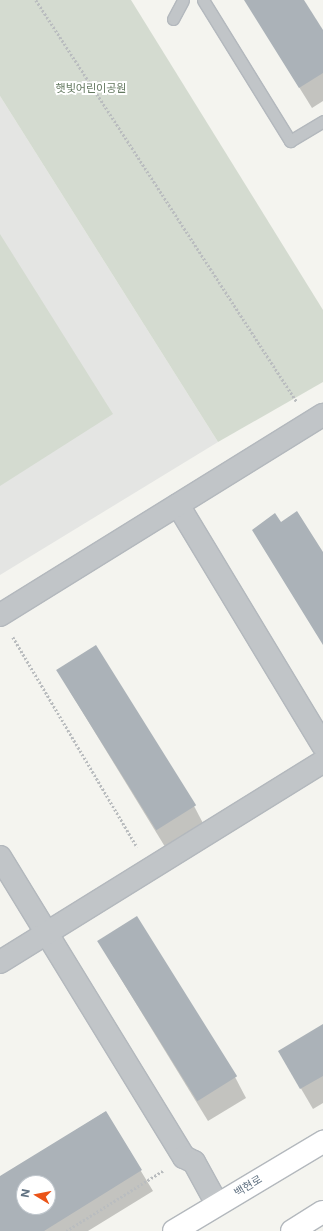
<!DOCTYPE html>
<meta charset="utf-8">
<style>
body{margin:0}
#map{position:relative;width:323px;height:1231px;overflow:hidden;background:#f4f4ef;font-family:Inter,"Noto Sans KR",sans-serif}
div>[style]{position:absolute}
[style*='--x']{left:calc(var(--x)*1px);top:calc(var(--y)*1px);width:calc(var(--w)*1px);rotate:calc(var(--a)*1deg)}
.built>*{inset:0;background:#e4e5e3}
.green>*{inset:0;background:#d4dbd0}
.shadow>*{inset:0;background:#0003}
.building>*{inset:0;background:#abb2b8;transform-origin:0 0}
.path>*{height:2.5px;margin-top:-1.25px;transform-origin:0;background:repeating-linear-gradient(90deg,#babdbf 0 2px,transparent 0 4px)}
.roads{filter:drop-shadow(1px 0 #b3b8bd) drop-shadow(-1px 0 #b3b8bd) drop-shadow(0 1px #b3b8bd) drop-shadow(0 -1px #b3b8bd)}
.service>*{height:11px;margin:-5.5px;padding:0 5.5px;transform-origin:5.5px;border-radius:5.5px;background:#c1c5c8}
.minor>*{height:22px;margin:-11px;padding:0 11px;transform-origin:11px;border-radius:11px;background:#c1c5c8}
.secondary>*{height:22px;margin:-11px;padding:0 11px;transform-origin:11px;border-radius:11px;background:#fff}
span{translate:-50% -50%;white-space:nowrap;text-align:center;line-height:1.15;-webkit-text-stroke:4px #fff;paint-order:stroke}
.park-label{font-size:11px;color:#647960}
.street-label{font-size:11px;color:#617282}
.north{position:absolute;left:16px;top:1175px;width:40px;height:40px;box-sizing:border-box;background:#fff;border:1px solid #c0c7cd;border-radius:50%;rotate:280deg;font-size:11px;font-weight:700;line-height:16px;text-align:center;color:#617282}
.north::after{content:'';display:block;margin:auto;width:14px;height:18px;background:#eb5418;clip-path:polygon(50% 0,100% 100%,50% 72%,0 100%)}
</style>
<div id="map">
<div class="built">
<div style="clip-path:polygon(0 96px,218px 442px,0 575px)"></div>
</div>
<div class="green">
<div style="clip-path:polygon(0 0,131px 0,323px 310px,323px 382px,218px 442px,0 96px)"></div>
<div style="clip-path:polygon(0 234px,113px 414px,0 486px)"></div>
</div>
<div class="shadow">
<div style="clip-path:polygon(245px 0,303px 0,323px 32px,323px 101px,312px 108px)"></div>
<div style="clip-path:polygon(69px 690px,194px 806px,205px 827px,167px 850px)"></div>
<div style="clip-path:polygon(110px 961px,235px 1077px,246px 1098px,208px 1121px)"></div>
<div style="clip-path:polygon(323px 1026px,323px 1103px,313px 1109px,279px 1051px)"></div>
<div style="clip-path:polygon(evenodd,105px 1112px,153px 1191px,88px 1231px,0 1231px,0 1178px,105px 1112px,24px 1183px,48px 1183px,48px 1207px,24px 1207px,24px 1183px)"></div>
</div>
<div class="building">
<div style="clip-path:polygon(244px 0,304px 0,323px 30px,323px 73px,299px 88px)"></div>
<div style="clip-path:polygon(297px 511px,323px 552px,323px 645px,252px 530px,275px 513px,281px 522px)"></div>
<div style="left:96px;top:645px;width:189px;height:47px;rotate:58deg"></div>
<div style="left:137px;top:916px;width:189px;height:47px;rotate:58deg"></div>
<div style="clip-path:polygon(323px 1024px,323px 1076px,300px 1089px,278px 1051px)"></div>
<div style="clip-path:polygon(evenodd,106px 1111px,142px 1170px,44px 1231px,0 1231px,0 1176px,106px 1111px,24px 1183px,48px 1183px,48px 1207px,24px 1207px,24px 1183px)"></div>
</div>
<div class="path">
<div style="--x:36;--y:0;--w:479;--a:57"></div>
<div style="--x:13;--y:637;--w:244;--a:59.4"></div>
<div style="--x:66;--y:1231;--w:115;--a:-31.9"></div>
</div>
<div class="roads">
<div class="service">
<div style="--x:203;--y:0;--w:166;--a:58.3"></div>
<div style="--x:290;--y:141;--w:39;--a:-31"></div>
<div style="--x:173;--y:19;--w:21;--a:-62"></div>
</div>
<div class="minor">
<div style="--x:178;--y:505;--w:280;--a:58.9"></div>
<div style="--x:0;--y:615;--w:380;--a:-31.8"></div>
<div style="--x:0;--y:857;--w:352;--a:58.5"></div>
<div style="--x:184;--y:1157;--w:11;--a:27"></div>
<div style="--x:194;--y:1162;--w:48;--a:61.3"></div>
<div style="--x:0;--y:962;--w:380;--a:-31.8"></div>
</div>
<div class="secondary">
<div style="--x:174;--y:1231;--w:174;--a:-30.9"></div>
<div style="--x:292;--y:1231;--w:36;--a:-32"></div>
</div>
</div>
<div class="park-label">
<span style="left:91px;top:88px">햇빛어린이공원</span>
</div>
<div class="street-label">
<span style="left:248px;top:1186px;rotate:-31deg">백현로</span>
</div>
<div class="north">N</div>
</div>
